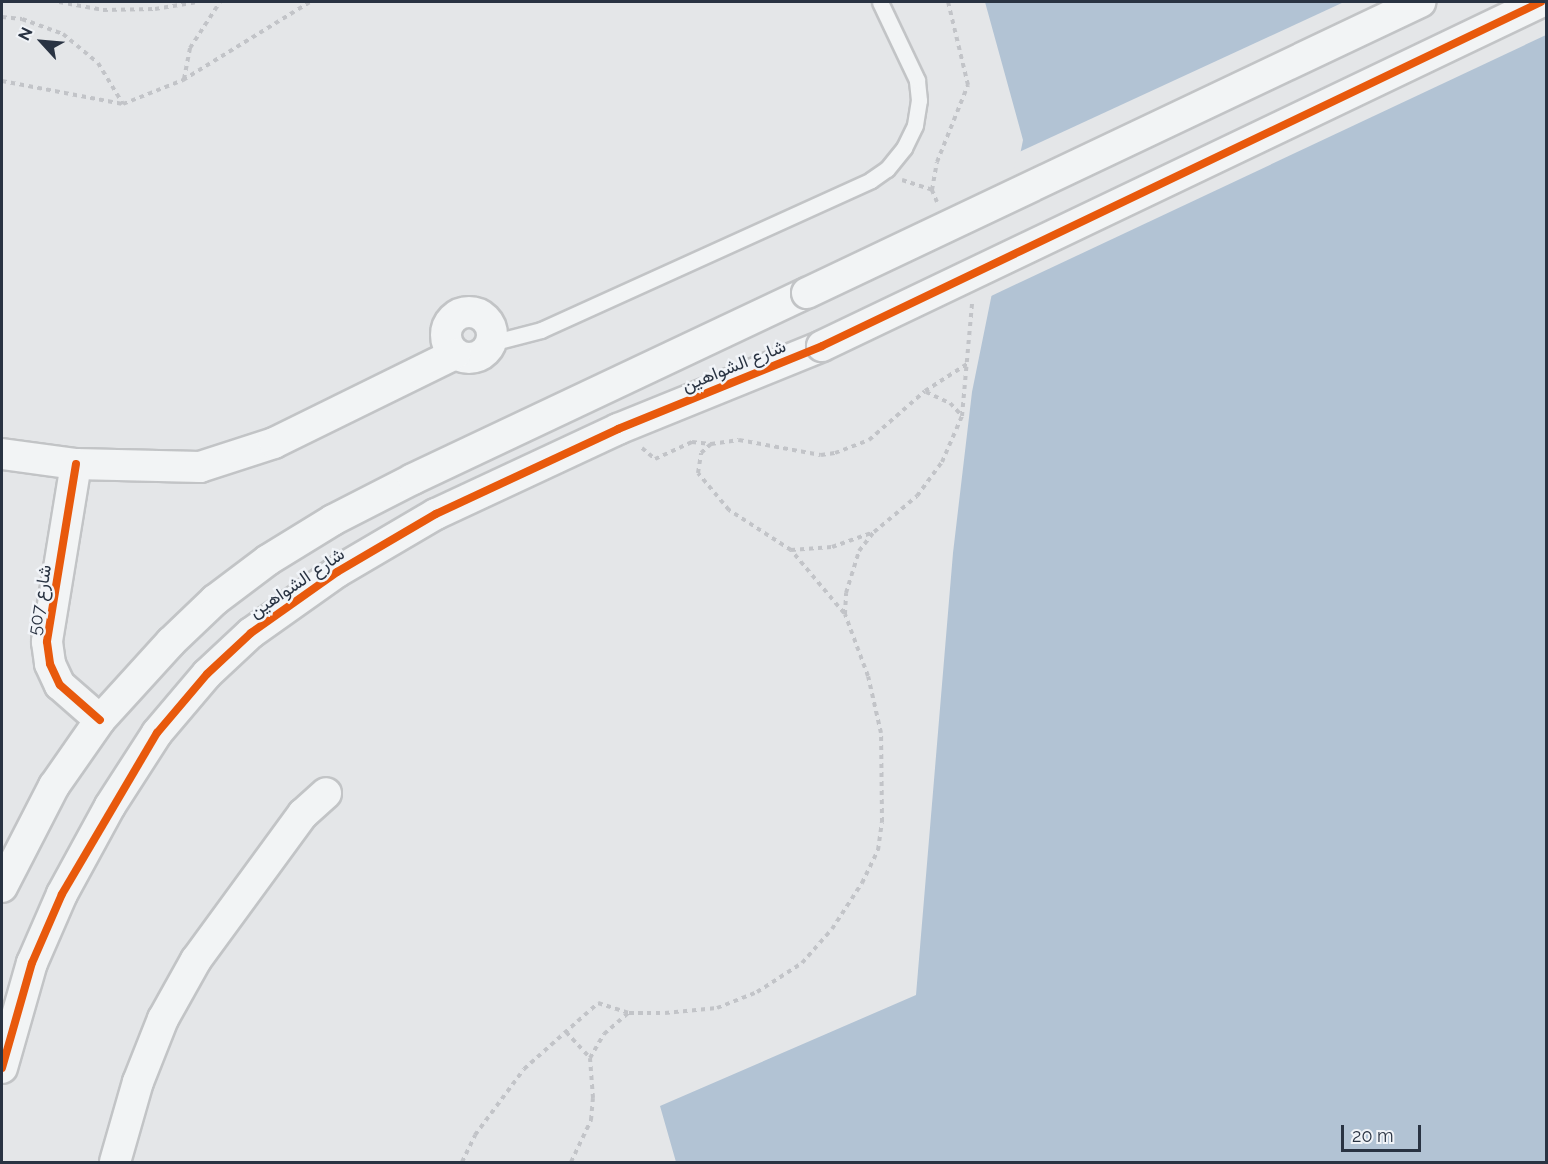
<!DOCTYPE html>
<meta charset="utf-8">
<style>
body{margin:0}
#map{position:relative;width:1548px;height:1164px;overflow:hidden;background:#e4e6e8;font-family:Raleway,Vazirmatn,sans-serif}
div>[style]{position:absolute}
[style*='--x']{left:calc(var(--x)*1px);top:calc(var(--y)*1px);width:calc(var(--w)*1px);rotate:calc(var(--a)*1deg)}
.water>*{inset:0;background:#b2c3d4}
.pier>*{inset:0;background:#e4e6e8}
.path>*{height:4px;margin-top:-2px;transform-origin:0;background:repeating-linear-gradient(90deg,#c2c4c8 0 4.5px,transparent 0 9px)}
.roads{filter:drop-shadow(2px 0 #c2c4c6) drop-shadow(-2px 0 #c2c4c6) drop-shadow(0 2px #c2c4c6) drop-shadow(0 -2px #c2c4c6)}
.service>*{height:15px;margin:-7.5px;padding:0 7.5px;transform-origin:7.5px;border-radius:7.5px;background:#f2f4f5}
.minor>*{height:30px;margin:-15px;padding:0 15px;transform-origin:15px;border-radius:15px;background:#f2f4f5}
.minor>.ring{margin:-15px;padding:0;box-sizing:content-box;background:none;border:30px solid #f2f4f5;border-radius:50%}
.bridges{filter:drop-shadow(2px 0 #c2c4c6) drop-shadow(-2px 0 #c2c4c6) drop-shadow(0 2px #c2c4c6) drop-shadow(0 -2px #c2c4c6)}
.minor-bridge>*{height:30px;margin:-15px;padding:0 15px;transform-origin:15px;border-radius:15px;background:#f2f4f5}
.cycleway>*{height:8px;margin:-4px;padding:0 4px;transform-origin:4px;border-radius:4px;background:#e8590c}
span{translate:-50% -50%;white-space:nowrap;text-align:center;line-height:1.15;-webkit-text-stroke:5px #f1f4f8;paint-order:stroke}
.street-label{font-size:18px;color:#293342}
.frame{position:absolute;inset:0;border:3px solid #293342;pointer-events:none}
.north{position:absolute;left:12px;top:12px;width:60px;height:60px;-webkit-text-stroke:4px #f1f4f8;paint-order:stroke;rotate:296deg;font-size:16px;font-weight:700;line-height:24px;text-align:center;color:#293342}
.north::after{content:'';display:block;margin:auto;width:21px;height:27px;background:#293342;clip-path:polygon(50% 0,100% 100%,50% 72%,0 100%)}
.scale{position:absolute;left:1341px;top:1125px;width:80px;height:27px;box-sizing:border-box;border:3px solid #293342;border-top:0;padding-left:8px;font-size:18px;line-height:21px;white-space:nowrap;color:#293342;-webkit-text-stroke:4px #f1f4f8;paint-order:stroke}
</style>
<div id="map">
<div class="water">
<div style="clip-path:polygon(985px 2px,1546px 2px,1546px 1162px,676px 1162px,660px 1106px,916px 995px,953px 553px,972px 392px,1023px 140px)"></div>
</div>
<div class="pier">
<div style="clip-path:polygon(1344px 2px,1546px 2px,1546px 35px,989px 297px,1017px 153px)"></div>
</div>
<div class="path">
<div style="--x:59;--y:2;--w:45;--a:10.3"></div>
<div style="--x:103;--y:10;--w:52;--a:-1.1"></div>
<div style="--x:155;--y:9;--w:43;--a:-9.5"></div>
<div style="--x:2;--y:17;--w:20;--a:6"></div>
<div style="--x:22;--y:19;--w:44;--a:20.1"></div>
<div style="--x:63;--y:34;--w:45;--a:39.6"></div>
<div style="--x:98;--y:63;--w:48;--a:58.6"></div>
<div style="--x:184;--y:79;--w:32;--a:-79"></div>
<div style="--x:190;--y:48;--w:55;--a:-56.9"></div>
<div style="--x:2;--y:81;--w:123;--a:10.8"></div>
<div style="--x:123;--y:104;--w:65;--a:-21.8"></div>
<div style="--x:183;--y:80;--w:149;--a:-31.6"></div>
<div style="--x:902;--y:180;--w:32;--a:18"></div>
<div style="--x:937;--y:202;--w:13;--a:-113"></div>
<div style="--x:932;--y:190;--w:28;--a:-80"></div>
<div style="--x:937;--y:162;--w:83;--a:-68.1"></div>
<div style="--x:968;--y:85;--w:85;--a:-103.5"></div>
<div style="--x:926;--y:392;--w:26;--a:25"></div>
<div style="--x:950;--y:403;--w:16;--a:47"></div>
<div style="--x:642;--y:448;--w:17;--a:40"></div>
<div style="--x:655;--y:459;--w:41;--a:-24.7"></div>
<div style="--x:692;--y:442;--w:19;--a:6"></div>
<div style="--x:791;--y:550;--w:41;--a:-4.2"></div>
<div style="--x:832;--y:547;--w:45;--a:-19.7"></div>
<div style="--x:844;--y:613;--w:82;--a:-130.1"></div>
<div style="--x:791;--y:550;--w:74;--a:-147.2"></div>
<div style="--x:729;--y:510;--w:48;--a:-130"></div>
<div style="--x:698;--y:473;--w:20;--a:-81"></div>
<div style="--x:701;--y:453;--w:13;--a:-42"></div>
<div style="--x:711;--y:444;--w:28;--a:-8"></div>
<div style="--x:739;--y:440;--w:83;--a:10.4"></div>
<div style="--x:821;--y:455;--w:14;--a:-8"></div>
<div style="--x:835;--y:453;--w:36;--a:-21"></div>
<div style="--x:869;--y:440;--w:74;--a:-41.2"></div>
<div style="--x:925;--y:391;--w:50;--a:-32.7"></div>
<div style="--x:566;--y:1032;--w:35;--a:47"></div>
<div style="--x:462;--y:1162;--w:30;--a:-64"></div>
<div style="--x:475;--y:1135;--w:82;--a:-53.4"></div>
<div style="--x:524;--y:1069;--w:99;--a:-41.7"></div>
<div style="--x:598;--y:1003;--w:33;--a:18"></div>
<div style="--x:629;--y:1013;--w:36;--a:0"></div>
<div style="--x:665;--y:1013;--w:52;--a:-5.5"></div>
<div style="--x:717;--y:1008;--w:43;--a:-21.8"></div>
<div style="--x:757;--y:992;--w:54;--a:-32.8"></div>
<div style="--x:802;--y:963;--w:45;--a:-48.6"></div>
<div style="--x:832;--y:929;--w:55;--a:-56.9"></div>
<div style="--x:862;--y:883;--w:37;--a:-64"></div>
<div style="--x:878;--y:850;--w:28;--a:-82"></div>
<div style="--x:882;--y:822;--w:89;--a:-90.6"></div>
<div style="--x:881;--y:733;--w:58;--a:-102.8"></div>
<div style="--x:868;--y:676;--w:66;--a:-110.4"></div>
<div style="--x:845;--y:614;--w:21;--a:-87"></div>
<div style="--x:846;--y:593;--w:44;--a:-72.8"></div>
<div style="--x:859;--y:551;--w:24;--a:-52"></div>
<div style="--x:874;--y:532;--w:56;--a:-39.9"></div>
<div style="--x:917;--y:496;--w:42;--a:-53.7"></div>
<div style="--x:942;--y:462;--w:50;--a:-66.5"></div>
<div style="--x:962;--y:416;--w:113;--a:-84.9"></div>
<div style="--x:571;--y:1162;--w:47;--a:-64.5"></div>
<div style="--x:591;--y:1120;--w:22;--a:-85"></div>
<div style="--x:593;--y:1098;--w:40;--a:-94.3"></div>
<div style="--x:590;--y:1058;--w:28;--a:-60"></div>
<div style="--x:604;--y:1034;--w:32;--a:-41"></div>
</div>
<div class="roads">
<div class="service">
<div style="--x:491;--y:343;--w:52;--a:-14.6"></div>
<div style="--x:541;--y:330;--w:362;--a:-24.4"></div>
<div style="--x:871;--y:180;--w:19;--a:-35"></div>
<div style="--x:887;--y:169;--w:27;--a:-51"></div>
<div style="--x:904;--y:148;--w:25;--a:-64"></div>
<div style="--x:915;--y:125;--w:25;--a:-81"></div>
<div style="--x:919;--y:100;--w:20;--a:-96"></div>
<div style="--x:917;--y:80;--w:86;--a:-115.4"></div>
</div>
<div class="minor">
<div class="ring" style="left:446px;top:312px;width:16px;height:16px"></div>
<div style="--x:2;--y:454;--w:75;--a:7.7"></div>
<div style="--x:76;--y:464;--w:124;--a:1.4"></div>
<div style="--x:200;--y:467;--w:78;--a:-18"></div>
<div style="--x:274;--y:443;--w:202;--a:-26.2"></div>
<div style="--x:76;--y:464;--w:180;--a:99.3"></div>
<div style="--x:47;--y:642;--w:22;--a:82"></div>
<div style="--x:50;--y:664;--w:23;--a:65"></div>
<div style="--x:60;--y:685;--w:53;--a:41.2"></div>
<div style="--x:2;--y:887;--w:114;--a:-62.8"></div>
<div style="--x:54;--y:786;--w:80;--a:-55.1"></div>
<div style="--x:100;--y:720;--w:105;--a:-47.7"></div>
<div style="--x:171;--y:642;--w:61;--a:-43.7"></div>
<div style="--x:215;--y:600;--w:66;--a:-37"></div>
<div style="--x:268;--y:560;--w:76;--a:-31.6"></div>
<div style="--x:333;--y:520;--w:90;--a:-27.1"></div>
<div style="--x:413;--y:479;--w:436;--a:-25.3"></div>
<div style="--x:2;--y:1068;--w:109;--a:-74.1"></div>
<div style="--x:32;--y:963;--w:75;--a:-66.5"></div>
<div style="--x:62;--y:894;--w:100;--a:-61.4"></div>
<div style="--x:110;--y:806;--w:87;--a:-57.2"></div>
<div style="--x:157;--y:733;--w:77;--a:-49.7"></div>
<div style="--x:207;--y:674;--w:60;--a:-43"></div>
<div style="--x:251;--y:633;--w:105;--a:-35.3"></div>
<div style="--x:337;--y:572;--w:115;--a:-30.4"></div>
<div style="--x:436;--y:514;--w:201;--a:-25"></div>
<div style="--x:618;--y:429;--w:220;--a:-22.1"></div>
<div style="--x:115;--y:1162;--w:83;--a:-74"></div>
<div style="--x:138;--y:1082;--w:68;--a:-68.4"></div>
<div style="--x:163;--y:1019;--w:68;--a:-60.8"></div>
<div style="--x:196;--y:960;--w:181;--a:-53.8"></div>
<div style="--x:303;--y:814;--w:31;--a:-42"></div>
</div>
</div>
<div class="bridges">
<div class="minor-bridge">
<div style="--x:807;--y:293;--w:679;--a:-25.39"></div>
<div style="--x:822;--y:346;--w:797;--a:-25.57"></div>
</div>
</div>
<div class="cycleway">
<div style="--x:76;--y:464;--w:180;--a:99.3"></div>
<div style="--x:47;--y:642;--w:22;--a:82"></div>
<div style="--x:50;--y:664;--w:23;--a:65"></div>
<div style="--x:60;--y:685;--w:53;--a:41.2"></div>
<div style="--x:2;--y:1068;--w:109;--a:-74.1"></div>
<div style="--x:32;--y:963;--w:75;--a:-66.5"></div>
<div style="--x:62;--y:894;--w:187;--a:-59.5"></div>
<div style="--x:157;--y:733;--w:77;--a:-49.7"></div>
<div style="--x:207;--y:674;--w:60;--a:-43"></div>
<div style="--x:251;--y:633;--w:105;--a:-35.3"></div>
<div style="--x:337;--y:572;--w:115;--a:-30.4"></div>
<div style="--x:436;--y:514;--w:201;--a:-25"></div>
<div style="--x:618;--y:429;--w:220;--a:-22.1"></div>
<div style="--x:822;--y:346;--w:797;--a:-25.57"></div>
</div>
<div class="street-label">
<span style="left:734px;top:366px;rotate:-22deg">شارع الشواهين</span>
<span style="left:297px;top:583px;rotate:-34deg">شارع الشواهين</span>
<span style="left:40px;top:600px;rotate:-81deg">شارع 507</span>
</div>
<div class="frame"></div>
<div class="north">N</div>
<div class="scale">20 m</div>
</div>
